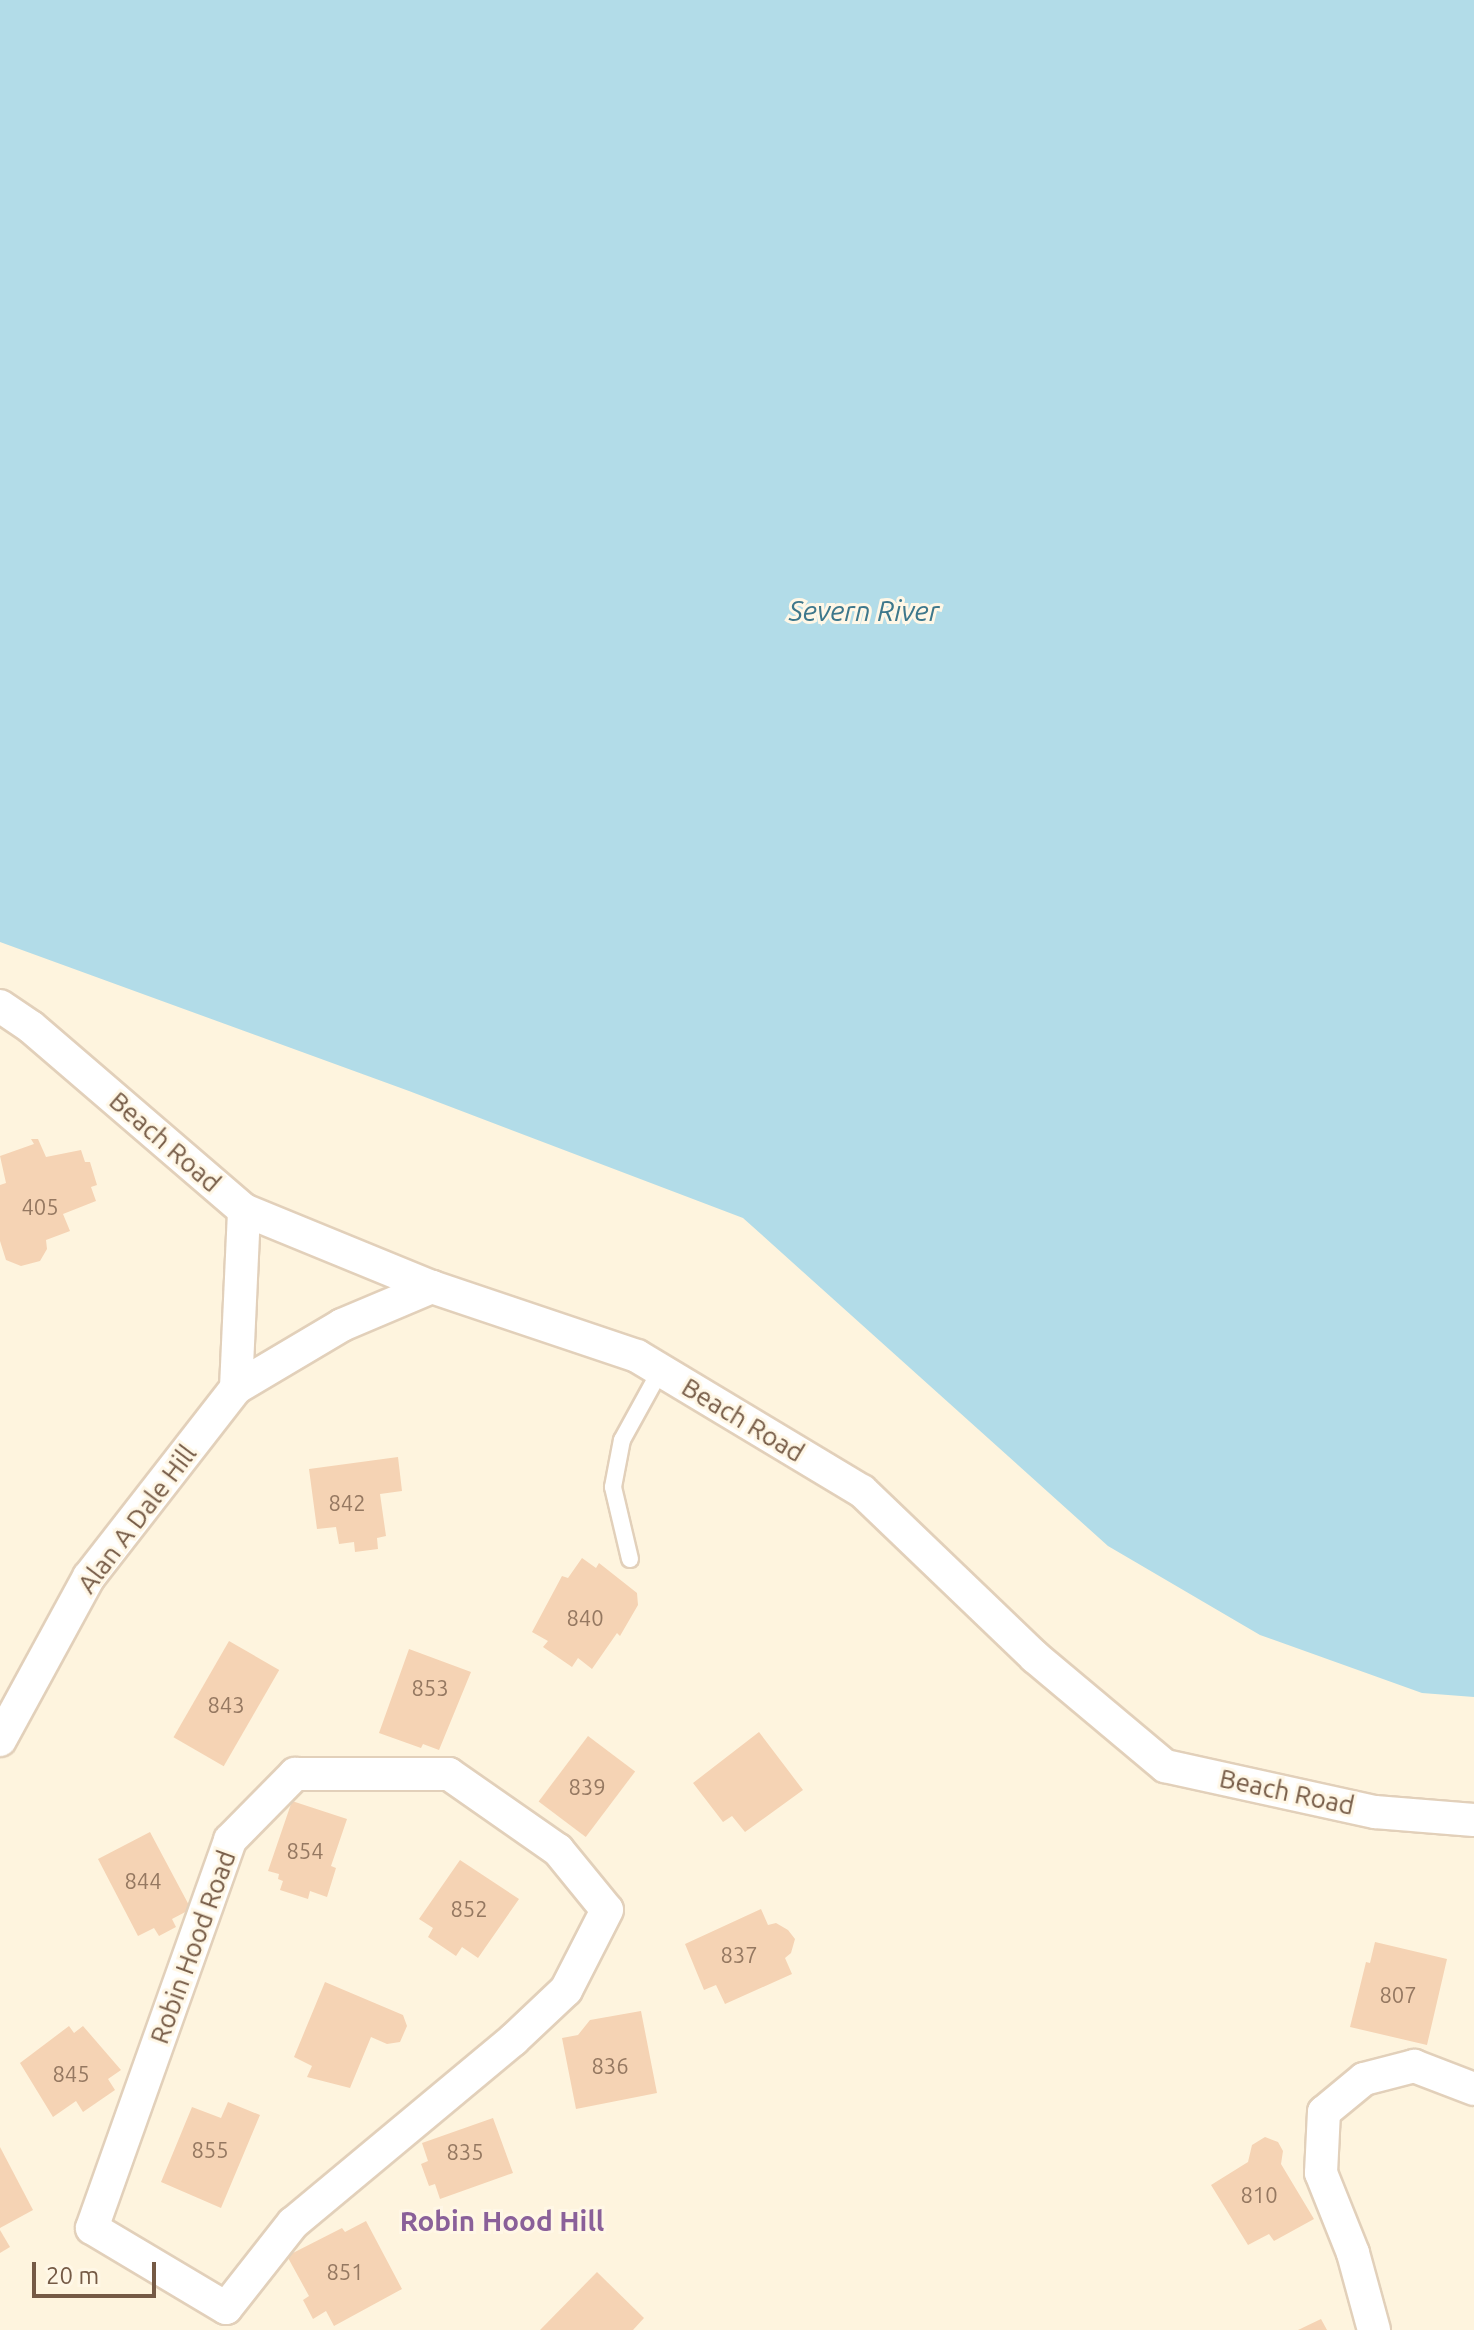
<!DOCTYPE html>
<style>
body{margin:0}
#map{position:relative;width:1474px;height:2330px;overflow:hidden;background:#fef4de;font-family:Ubuntu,sans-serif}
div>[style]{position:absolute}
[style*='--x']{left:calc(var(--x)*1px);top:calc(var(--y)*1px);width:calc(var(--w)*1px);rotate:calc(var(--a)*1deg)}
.water>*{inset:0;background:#b2dce8}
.building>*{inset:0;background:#f5d3b4;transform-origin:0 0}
.roads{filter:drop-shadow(2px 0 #e2d0ba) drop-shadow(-2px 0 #e2d0ba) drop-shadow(0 2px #e2d0ba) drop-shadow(0 -2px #e2d0ba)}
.service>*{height:16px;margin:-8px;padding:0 8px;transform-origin:8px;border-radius:8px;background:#fff}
.minor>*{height:32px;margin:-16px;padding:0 16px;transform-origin:16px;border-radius:16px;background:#fff}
span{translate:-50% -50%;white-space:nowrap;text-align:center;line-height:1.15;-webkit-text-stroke:6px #fff7e6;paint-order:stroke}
.number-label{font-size:22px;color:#957861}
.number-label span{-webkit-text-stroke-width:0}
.street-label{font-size:26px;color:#755a45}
.water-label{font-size:28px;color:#3d778b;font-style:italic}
.neighbourhood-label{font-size:28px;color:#8a6099;font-weight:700}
.scale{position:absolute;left:32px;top:2262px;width:124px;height:36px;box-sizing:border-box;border:4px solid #755a45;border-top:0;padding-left:10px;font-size:24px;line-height:28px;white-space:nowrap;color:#755a45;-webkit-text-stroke:6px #fff7e6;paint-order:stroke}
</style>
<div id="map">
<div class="water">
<div style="clip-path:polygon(0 0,1474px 0,1474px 1697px,1422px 1693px,1260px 1635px,1108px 1546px,743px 1218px,409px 1091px,0 942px)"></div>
</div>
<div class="building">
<div style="clip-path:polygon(31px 1139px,38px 1139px,46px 1157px,81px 1150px,85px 1162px,90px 1162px,97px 1185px,91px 1187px,96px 1201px,63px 1214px,70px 1231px,46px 1240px,47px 1249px,40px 1261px,21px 1266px,6px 1260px,0 1241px,0 1185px,6px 1183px,0 1156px,34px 1144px)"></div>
<div style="clip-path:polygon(398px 1457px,402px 1491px,380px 1494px,386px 1536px,377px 1538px,378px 1549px,355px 1552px,354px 1542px,339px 1544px,336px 1527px,317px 1529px,309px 1469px)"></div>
<div style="clip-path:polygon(582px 1558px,596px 1568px,599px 1563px,637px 1593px,638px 1605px,620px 1636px,617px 1633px,592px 1669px,578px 1658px,572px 1667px,543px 1647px,548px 1641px,532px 1632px,562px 1576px,568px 1578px)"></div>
<div style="left:229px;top:1641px;width:58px;height:111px;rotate:30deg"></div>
<div style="clip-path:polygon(409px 1649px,471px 1672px,439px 1750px,423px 1744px,421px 1748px,379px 1733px)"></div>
<div style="clip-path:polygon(759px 1732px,803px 1790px,745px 1832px,732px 1816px,723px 1822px,693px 1783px)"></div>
<div style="left:588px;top:1736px;width:59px;height:82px;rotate:37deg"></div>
<div style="clip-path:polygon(292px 1801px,347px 1819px,331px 1866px,336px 1868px,327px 1897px,310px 1891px,308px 1899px,280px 1890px,283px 1881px,278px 1879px,279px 1874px,268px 1871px)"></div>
<div style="clip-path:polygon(150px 1832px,191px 1909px,172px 1919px,176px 1927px,159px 1936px,154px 1928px,138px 1936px,98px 1859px)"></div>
<div style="clip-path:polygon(460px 1860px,519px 1899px,478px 1958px,462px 1947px,456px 1956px,428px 1937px,433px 1928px,419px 1919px)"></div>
<div style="clip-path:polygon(761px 1909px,768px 1925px,776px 1923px,788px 1930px,795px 1939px,791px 1953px,785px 1958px,792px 1974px,725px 2004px,716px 1985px,704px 1990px,685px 1944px)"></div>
<div style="clip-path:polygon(1375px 1942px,1447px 1959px,1427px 2045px,1350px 2027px,1366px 1962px,1370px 1963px)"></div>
<div style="clip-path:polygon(325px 1982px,403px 2015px,407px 2026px,400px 2042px,387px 2044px,371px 2037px,350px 2088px,307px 2077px,312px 2066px,294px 2057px)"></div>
<div style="clip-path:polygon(641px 2011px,657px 2093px,576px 2109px,562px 2038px,578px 2035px,590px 2020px)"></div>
<div style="clip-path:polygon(69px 2026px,74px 2033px,83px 2026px,121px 2070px,108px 2079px,115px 2090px,83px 2112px,76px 2101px,53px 2117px,20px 2063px)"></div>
<div style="clip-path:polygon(228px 2102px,260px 2115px,221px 2208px,161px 2182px,192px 2107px,221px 2118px)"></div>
<div style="clip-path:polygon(493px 2118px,513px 2173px,440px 2199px,435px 2184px,429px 2186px,421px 2164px,428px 2161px,422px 2143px)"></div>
<div style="clip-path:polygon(1265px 2137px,1278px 2142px,1283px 2151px,1281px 2164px,1314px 2219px,1274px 2241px,1269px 2234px,1248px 2245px,1211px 2185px,1248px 2162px,1252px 2145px)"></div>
<div style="clip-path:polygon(0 2147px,33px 2210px,0 2228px)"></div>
<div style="clip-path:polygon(366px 2221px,402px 2289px,334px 2326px,326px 2311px,313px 2319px,303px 2300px,309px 2296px,287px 2256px,342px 2228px,345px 2232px)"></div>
<div style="clip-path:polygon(0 2230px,10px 2247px,0 2253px)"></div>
<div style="clip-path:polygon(597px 2272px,644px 2318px,633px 2330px,540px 2330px)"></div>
<div style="clip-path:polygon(1321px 2319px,1327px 2330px,1298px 2330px)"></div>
</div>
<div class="roads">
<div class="service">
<div style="--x:630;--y:1559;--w:74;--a:-103.3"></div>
<div style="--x:613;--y:1487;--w:48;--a:-79.2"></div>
<div style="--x:622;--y:1440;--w:79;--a:-61.2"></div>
</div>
<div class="minor">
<div style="--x:0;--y:1006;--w:37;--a:34"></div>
<div style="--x:31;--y:1027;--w:281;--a:40.7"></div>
<div style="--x:244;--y:1210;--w:203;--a:22.3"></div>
<div style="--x:432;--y:1287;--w:216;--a:18.6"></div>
<div style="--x:637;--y:1356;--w:262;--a:31"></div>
<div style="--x:862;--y:1491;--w:240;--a:43.8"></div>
<div style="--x:1035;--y:1657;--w:170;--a:40"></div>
<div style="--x:1165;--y:1766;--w:215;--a:12.4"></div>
<div style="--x:1375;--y:1812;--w:99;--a:4.6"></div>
<div style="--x:236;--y:1388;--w:123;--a:-30.7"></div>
<div style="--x:342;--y:1325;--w:98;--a:-22.9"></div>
<div style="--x:0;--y:1740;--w:186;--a:-61.4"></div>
<div style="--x:89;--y:1577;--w:239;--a:-52.1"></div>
<div style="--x:236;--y:1388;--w:178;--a:-87.4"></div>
<div style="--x:295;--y:1774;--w:154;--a:0"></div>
<div style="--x:449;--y:1774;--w:133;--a:34.9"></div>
<div style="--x:558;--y:1850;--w:77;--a:50.8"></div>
<div style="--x:607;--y:1910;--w:90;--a:117.1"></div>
<div style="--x:566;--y:1990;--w:73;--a:136.7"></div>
<div style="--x:513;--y:2040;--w:286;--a:140.2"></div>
<div style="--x:293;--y:2223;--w:108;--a:128.2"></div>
<div style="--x:226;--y:2308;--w:156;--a:-149.2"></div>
<div style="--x:92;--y:2228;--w:412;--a:-70.4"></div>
<div style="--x:230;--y:1840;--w:93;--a:-45.4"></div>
<div style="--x:1374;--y:2330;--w:80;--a:-105.3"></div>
<div style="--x:1353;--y:2253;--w:86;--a:-111.8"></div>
<div style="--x:1321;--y:2173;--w:61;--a:-87.2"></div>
<div style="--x:1324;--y:2112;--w:52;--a:-39.5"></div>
<div style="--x:1364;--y:2079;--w:52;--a:-14.6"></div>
<div style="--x:1414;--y:2066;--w:64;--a:21"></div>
</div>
</div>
<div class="number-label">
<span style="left:40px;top:1207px">405</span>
<span style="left:347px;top:1503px">842</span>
<span style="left:585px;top:1618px">840</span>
<span style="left:430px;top:1688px">853</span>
<span style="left:226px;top:1705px">843</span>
<span style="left:587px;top:1787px">839</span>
<span style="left:305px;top:1851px">854</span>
<span style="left:143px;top:1881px">844</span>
<span style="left:469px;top:1909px">852</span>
<span style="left:739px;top:1955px">837</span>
<span style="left:1398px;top:1995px">807</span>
<span style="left:610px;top:2066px">836</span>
<span style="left:71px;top:2074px">845</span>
<span style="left:210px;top:2150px">855</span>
<span style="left:465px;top:2152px">835</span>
<span style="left:1259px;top:2195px">810</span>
<span style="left:345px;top:2272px">851</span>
</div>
<div class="street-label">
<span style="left:165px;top:1142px;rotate:41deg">Beach Road</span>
<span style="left:743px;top:1420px;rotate:31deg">Beach Road</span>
<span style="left:137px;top:1519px;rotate:-53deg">Alan A Dale Hill</span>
<span style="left:1287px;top:1792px;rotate:12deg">Beach Road</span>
<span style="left:193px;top:1947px;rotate:-70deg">Robin Hood Road</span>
</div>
<div class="water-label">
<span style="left:864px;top:611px">Severn River</span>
</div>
<div class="neighbourhood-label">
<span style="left:502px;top:2221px">Robin Hood Hill</span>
</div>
<div class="scale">20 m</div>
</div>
